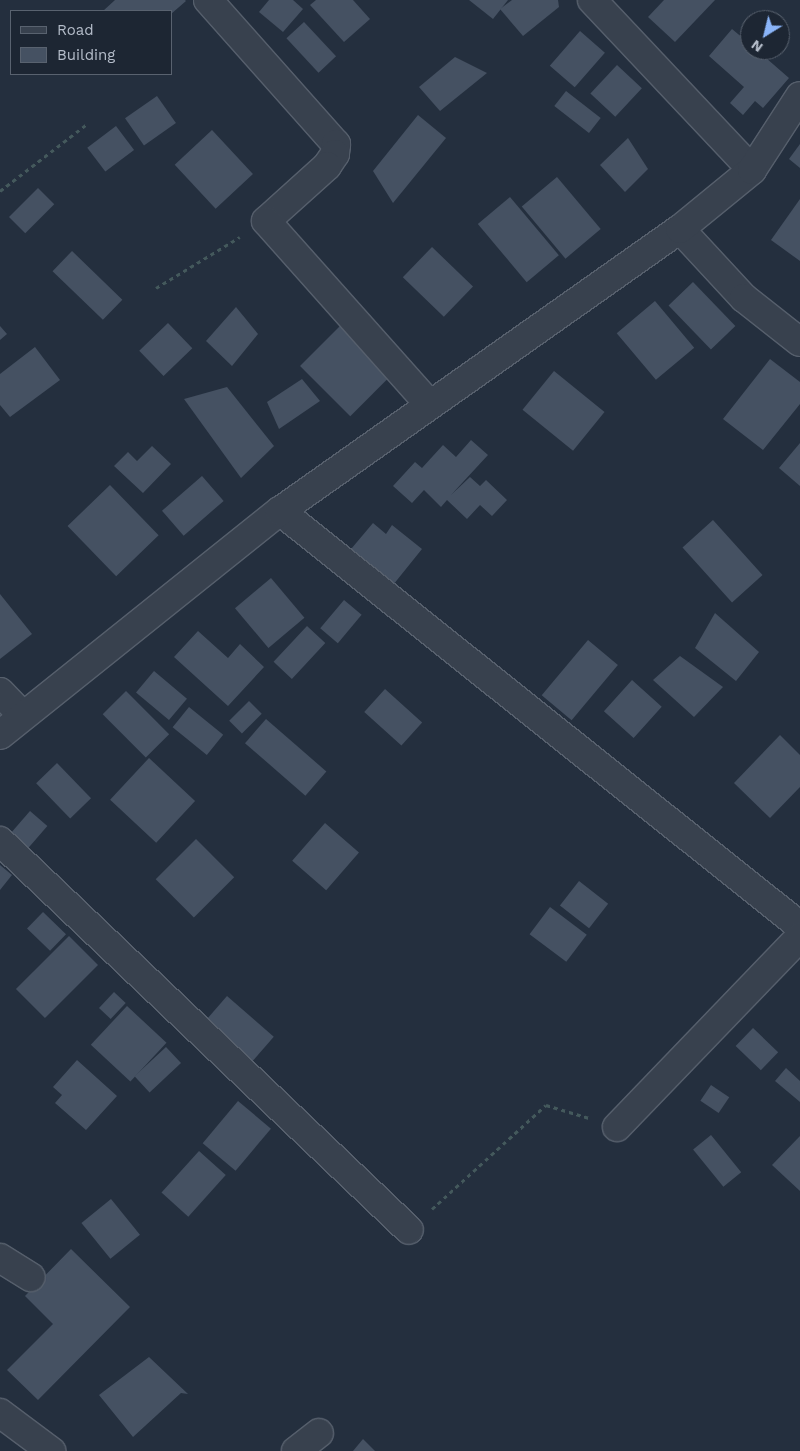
<!DOCTYPE html>
<style>
body{margin:0}
#map{position:relative;width:800px;height:1451px;overflow:hidden;background:#242f3e;font-family:"Work Sans",sans-serif}
div>[style]{position:absolute}
[style*='--x']{left:calc(var(--x)*1px);top:calc(var(--y)*1px);width:calc(var(--w)*1px);rotate:calc(var(--a)*1deg)}
.building>*{inset:0;background:#455162;transform-origin:0 0}
.path>*{height:3px;margin-top:-1.5px;transform-origin:0;background:repeating-linear-gradient(90deg,#44595c 0 4px,transparent 0 8px)}
.roads{filter:drop-shadow(1px 0 #565f6c) drop-shadow(-1px 0 #565f6c) drop-shadow(0 1px #565f6c) drop-shadow(0 -1px #565f6c)}
.minor>*{height:28px;margin:-14px;padding:0 14px;transform-origin:14px;border-radius:14px;background:#38414e}
span{translate:-50% -50%;white-space:nowrap;text-align:center;line-height:1.15;-webkit-text-stroke:4px #1d2633;paint-order:stroke}
.legend{position:absolute;left:10px;top:10px;width:162px;height:65px;box-sizing:border-box;background:#1d2633;border:1px solid #59626f;margin:0;padding:6px 9px;list-style:none;font-size:15px;color:#b4bcc9}
.legend li{display:flex;align-items:center;gap:10px;height:25px}
.legend b{width:25px;border:1px solid #59626f}
.north{position:absolute;left:740px;top:10px;width:50px;height:50px;box-sizing:border-box;background:#1d2633;border:1px solid #59626f;border-radius:50%;rotate:216deg;font-size:14px;font-weight:700;line-height:20px;text-align:center;color:#b4bcc9}
.north::after{content:'';display:block;margin:auto;width:18px;height:22px;background:#8ab4f8;clip-path:polygon(50% 0,100% 100%,50% 72%,0 100%)}
</style>
<div id="map">
<div class="building">
<div style="clip-path:polygon(115px 0,185px 0,186px 1px,171px 14px,171px 11px,103px 11px)"></div>
<div style="clip-path:polygon(269px 0,293px 0,303px 9px,283px 32px,259px 12px)"></div>
<div style="clip-path:polygon(316px 0,353px 0,370px 19px,344px 42px,310px 5px)"></div>
<div style="clip-path:polygon(469px 0,508px 0,493px 19px)"></div>
<div style="clip-path:polygon(512px 0,558px 0,559px 7px,523px 36px,500px 9px)"></div>
<div style="clip-path:polygon(664px 0,715px 0,675px 42px,648px 17px)"></div>
<div style="left:304px;top:22px;width:47px;height:24px;rotate:47deg"></div>
<div style="clip-path:polygon(732px 29px,750px 44px,750px 50px,757px 50px,789px 78px,763px 108px,755px 101px,743px 115px,730px 103px,744px 87px,709px 56px)"></div>
<div style="left:580px;top:31px;width:33px;height:46px;rotate:41deg"></div>
<div style="clip-path:polygon(455px 57px,487px 73px,440px 111px,419px 87px)"></div>
<div style="left:617px;top:65px;width:34px;height:39px;rotate:43deg"></div>
<div style="left:566px;top:91px;width:44px;height:19px;rotate:38deg"></div>
<div style="left:157px;top:96px;width:33px;height:39px;rotate:55deg"></div>
<div style="clip-path:polygon(418px 115px,446px 138px,393px 203px,373px 171px)"></div>
<div style="left:116px;top:126px;width:30px;height:36px;rotate:53deg"></div>
<div style="left:212px;top:130px;width:60px;height:51px;rotate:47deg"></div>
<div style="clip-path:polygon(628px 138px,648px 169px,625px 192px,600px 165px)"></div>
<div style="clip-path:polygon(800px 144px,800px 168px,789px 159px)"></div>
<div style="left:557px;top:177px;width:68px;height:46px;rotate:50deg"></div>
<div style="left:38px;top:188px;width:23px;height:41px;rotate:45deg"></div>
<div style="left:510px;top:197px;width:76px;height:42px;rotate:50deg"></div>
<div style="clip-path:polygon(800px 199px,800px 261px,771px 240px)"></div>
<div style="left:432px;top:247px;width:57px;height:42px;rotate:44deg"></div>
<div style="left:72px;top:251px;width:70px;height:28px;rotate:44deg"></div>
<div style="left:693px;top:282px;width:61px;height:34px;rotate:46deg"></div>
<div style="left:655px;top:301px;width:61px;height:50px;rotate:50deg"></div>
<div style="clip-path:polygon(236px 307px,258px 334px,232px 366px,206px 341px)"></div>
<div style="left:346px;top:320px;width:71px;height:65px;rotate:45deg"></div>
<div style="left:168px;top:323px;width:35px;height:40px;rotate:46deg"></div>
<div style="clip-path:polygon(0 326px,7px 334px,0 340px)"></div>
<div style="clip-path:polygon(35px 347px,60px 380px,10px 417px,0 405px,0 374px)"></div>
<div style="clip-path:polygon(770px 359px,800px 382px,800px 404px,763px 450px,723px 419px)"></div>
<div style="left:554px;top:371px;width:65px;height:50px;rotate:39deg"></div>
<div style="clip-path:polygon(302px 379px,320px 401px,279px 429px,267px 402px)"></div>
<div style="clip-path:polygon(227px 387px,274px 446px,241px 478px,184px 399px)"></div>
<div style="clip-path:polygon(471px 440px,488px 455px,451px 495px,470px 477px,480px 486px,486px 480px,507px 500px,492px 516px,480px 505px,467px 519px,447px 500px,441px 507px,424px 490px,412px 503px,393px 486px,415px 462px,422px 468px,443px 445px,456px 457px)"></div>
<div style="clip-path:polygon(800px 443px,800px 486px,779px 468px)"></div>
<div style="clip-path:polygon(152px 446px,171px 464px,143px 493px,114px 466px,128px 452px,137px 461px)"></div>
<div style="left:202px;top:476px;width:33px;height:53px;rotate:49deg"></div>
<div style="left:110px;top:485px;width:70px;height:59px;rotate:46deg"></div>
<div style="left:713px;top:520px;width:74px;height:41px;rotate:48deg"></div>
<div style="clip-path:polygon(373px 523px,386px 534px,392px 525px,422px 549px,389px 590px,346px 555px)"></div>
<div style="left:271px;top:578px;width:52px;height:47px;rotate:50deg"></div>
<div style="clip-path:polygon(0 594px,32px 634px,0 659px)"></div>
<div style="left:344px;top:600px;width:23px;height:37px;rotate:40deg"></div>
<div style="clip-path:polygon(715px 613px,759px 652px,736px 681px,695px 648px)"></div>
<div style="left:307px;top:626px;width:25px;height:49px;rotate:43deg"></div>
<div style="clip-path:polygon(198px 631px,228px 658px,240px 644px,264px 667px,228px 706px,174px 657px)"></div>
<div style="left:588px;top:640px;width:39px;height:72px;rotate:40deg"></div>
<div style="clip-path:polygon(680px 656px,723px 687px,694px 717px,653px 680px)"></div>
<div style="left:154px;top:671px;width:43px;height:28px;rotate:40deg"></div>
<div style="left:632px;top:680px;width:40px;height:42px;rotate:42deg"></div>
<div style="left:385px;top:689px;width:50px;height:31px;rotate:42deg"></div>
<div style="left:126px;top:691px;width:61px;height:33px;rotate:45deg"></div>
<div style="left:249px;top:701px;width:18px;height:28px;rotate:45deg"></div>
<div style="left:189px;top:707px;width:44px;height:26px;rotate:39deg"></div>
<div style="left:266px;top:719px;width:80px;height:32px;rotate:41deg"></div>
<div style="clip-path:polygon(780px 735px,800px 755px,800px 787px,770px 818px,734px 783px)"></div>
<div style="left:149px;top:758px;width:63px;height:57px;rotate:43deg"></div>
<div style="left:57px;top:763px;width:49px;height:29px;rotate:46deg"></div>
<div style="left:30px;top:811px;width:23px;height:35px;rotate:41deg"></div>
<div style="left:325px;top:823px;width:45px;height:50px;rotate:41deg"></div>
<div style="left:196px;top:839px;width:54px;height:57px;rotate:45deg"></div>
<div style="clip-path:polygon(0 865px,12px 875px,0 890px)"></div>
<div style="left:579px;top:881px;width:37px;height:31px;rotate:38deg"></div>
<div style="left:550px;top:907px;width:46px;height:34px;rotate:37deg"></div>
<div style="left:43px;top:912px;width:32px;height:23px;rotate:44deg"></div>
<div style="left:69px;top:936px;width:41px;height:75px;rotate:45deg"></div>
<div style="left:114px;top:992px;width:16px;height:22px;rotate:43deg"></div>
<div style="left:227px;top:996px;width:62px;height:33px;rotate:41deg"></div>
<div style="left:127px;top:1006px;width:54px;height:53px;rotate:43deg"></div>
<div style="left:753px;top:1028px;width:35px;height:25px;rotate:44deg"></div>
<div style="left:166px;top:1047px;width:22px;height:43px;rotate:47deg"></div>
<div style="clip-path:polygon(77px 1060px,117px 1096px,86px 1130px,55px 1103px,62px 1095px,53px 1087px)"></div>
<div style="clip-path:polygon(786px 1068px,800px 1081px,800px 1102px,775px 1081px)"></div>
<div style="left:711px;top:1085px;width:22px;height:19px;rotate:34deg"></div>
<div style="left:238px;top:1101px;width:43px;height:55px;rotate:40deg"></div>
<div style="left:711px;top:1135px;width:48px;height:23px;rotate:51deg"></div>
<div style="clip-path:polygon(800px 1136px,800px 1191px,772px 1165px)"></div>
<div style="left:199px;top:1151px;width:36px;height:56px;rotate:42deg"></div>
<div style="left:111px;top:1199px;width:46px;height:38px;rotate:51deg"></div>
<div style="clip-path:polygon(71px 1249px,130px 1307px,38px 1400px,7px 1370px,53px 1324px,25px 1296px)"></div>
<div style="clip-path:polygon(149px 1357px,188px 1394px,181px 1393px,133px 1437px,99px 1395px)"></div>
<div style="clip-path:polygon(363px 1439px,375px 1451px,353px 1451px)"></div>
</div>
<div class="path">
<div style="--x:0;--y:191;--w:110;--a:-37.6"></div>
<div style="--x:156;--y:288;--w:98;--a:-31.3"></div>
<div style="--x:432;--y:1209;--w:154;--a:-42.4"></div>
<div style="--x:546;--y:1105;--w:45;--a:16.8"></div>
</div>
<div class="roads">
<div class="minor">
<div style="--x:208;--y:0;--w:193;--a:48.4"></div>
<div style="--x:336;--y:144;--w:10;--a:96"></div>
<div style="--x:335;--y:154;--w:14;--a:124"></div>
<div style="--x:327;--y:166;--w:82;--a:138"></div>
<div style="--x:266;--y:221;--w:246;--a:48.3"></div>
<div style="--x:592;--y:0;--w:233;--a:46.7"></div>
<div style="--x:680;--y:229;--w:94;--a:47.2"></div>
<div style="--x:744;--y:298;--w:71;--a:38.2"></div>
<div style="--x:280;--y:511;--w:665;--a:38.59"></div>
<div style="--x:0;--y:692;--w:33;--a:46"></div>
<div style="--x:0;--y:735;--w:359;--a:-38.7"></div>
<div style="--x:280;--y:511;--w:489;--a:-35.2"></div>
<div style="--x:680;--y:229;--w:93;--a:-39.3"></div>
<div style="--x:752;--y:170;--w:88;--a:-57"></div>
<div style="--x:0;--y:841;--w:564;--a:43.56"></div>
<div style="--x:617;--y:1127;--w:264;--a:-46.1"></div>
<div style="--x:0;--y:1258;--w:36;--a:32"></div>
<div style="--x:0;--y:1413;--w:64;--a:36.7"></div>
<div style="--x:296;--y:1451;--w:29;--a:-38"></div>
</div>
</div>
<ul class="legend">
<li><b style="height:6px;background:#38414e"></b>Road</li>
<li><b style="height:14px;background:#455162"></b>Building</li>
</ul>
<div class="north">N</div>
</div>
